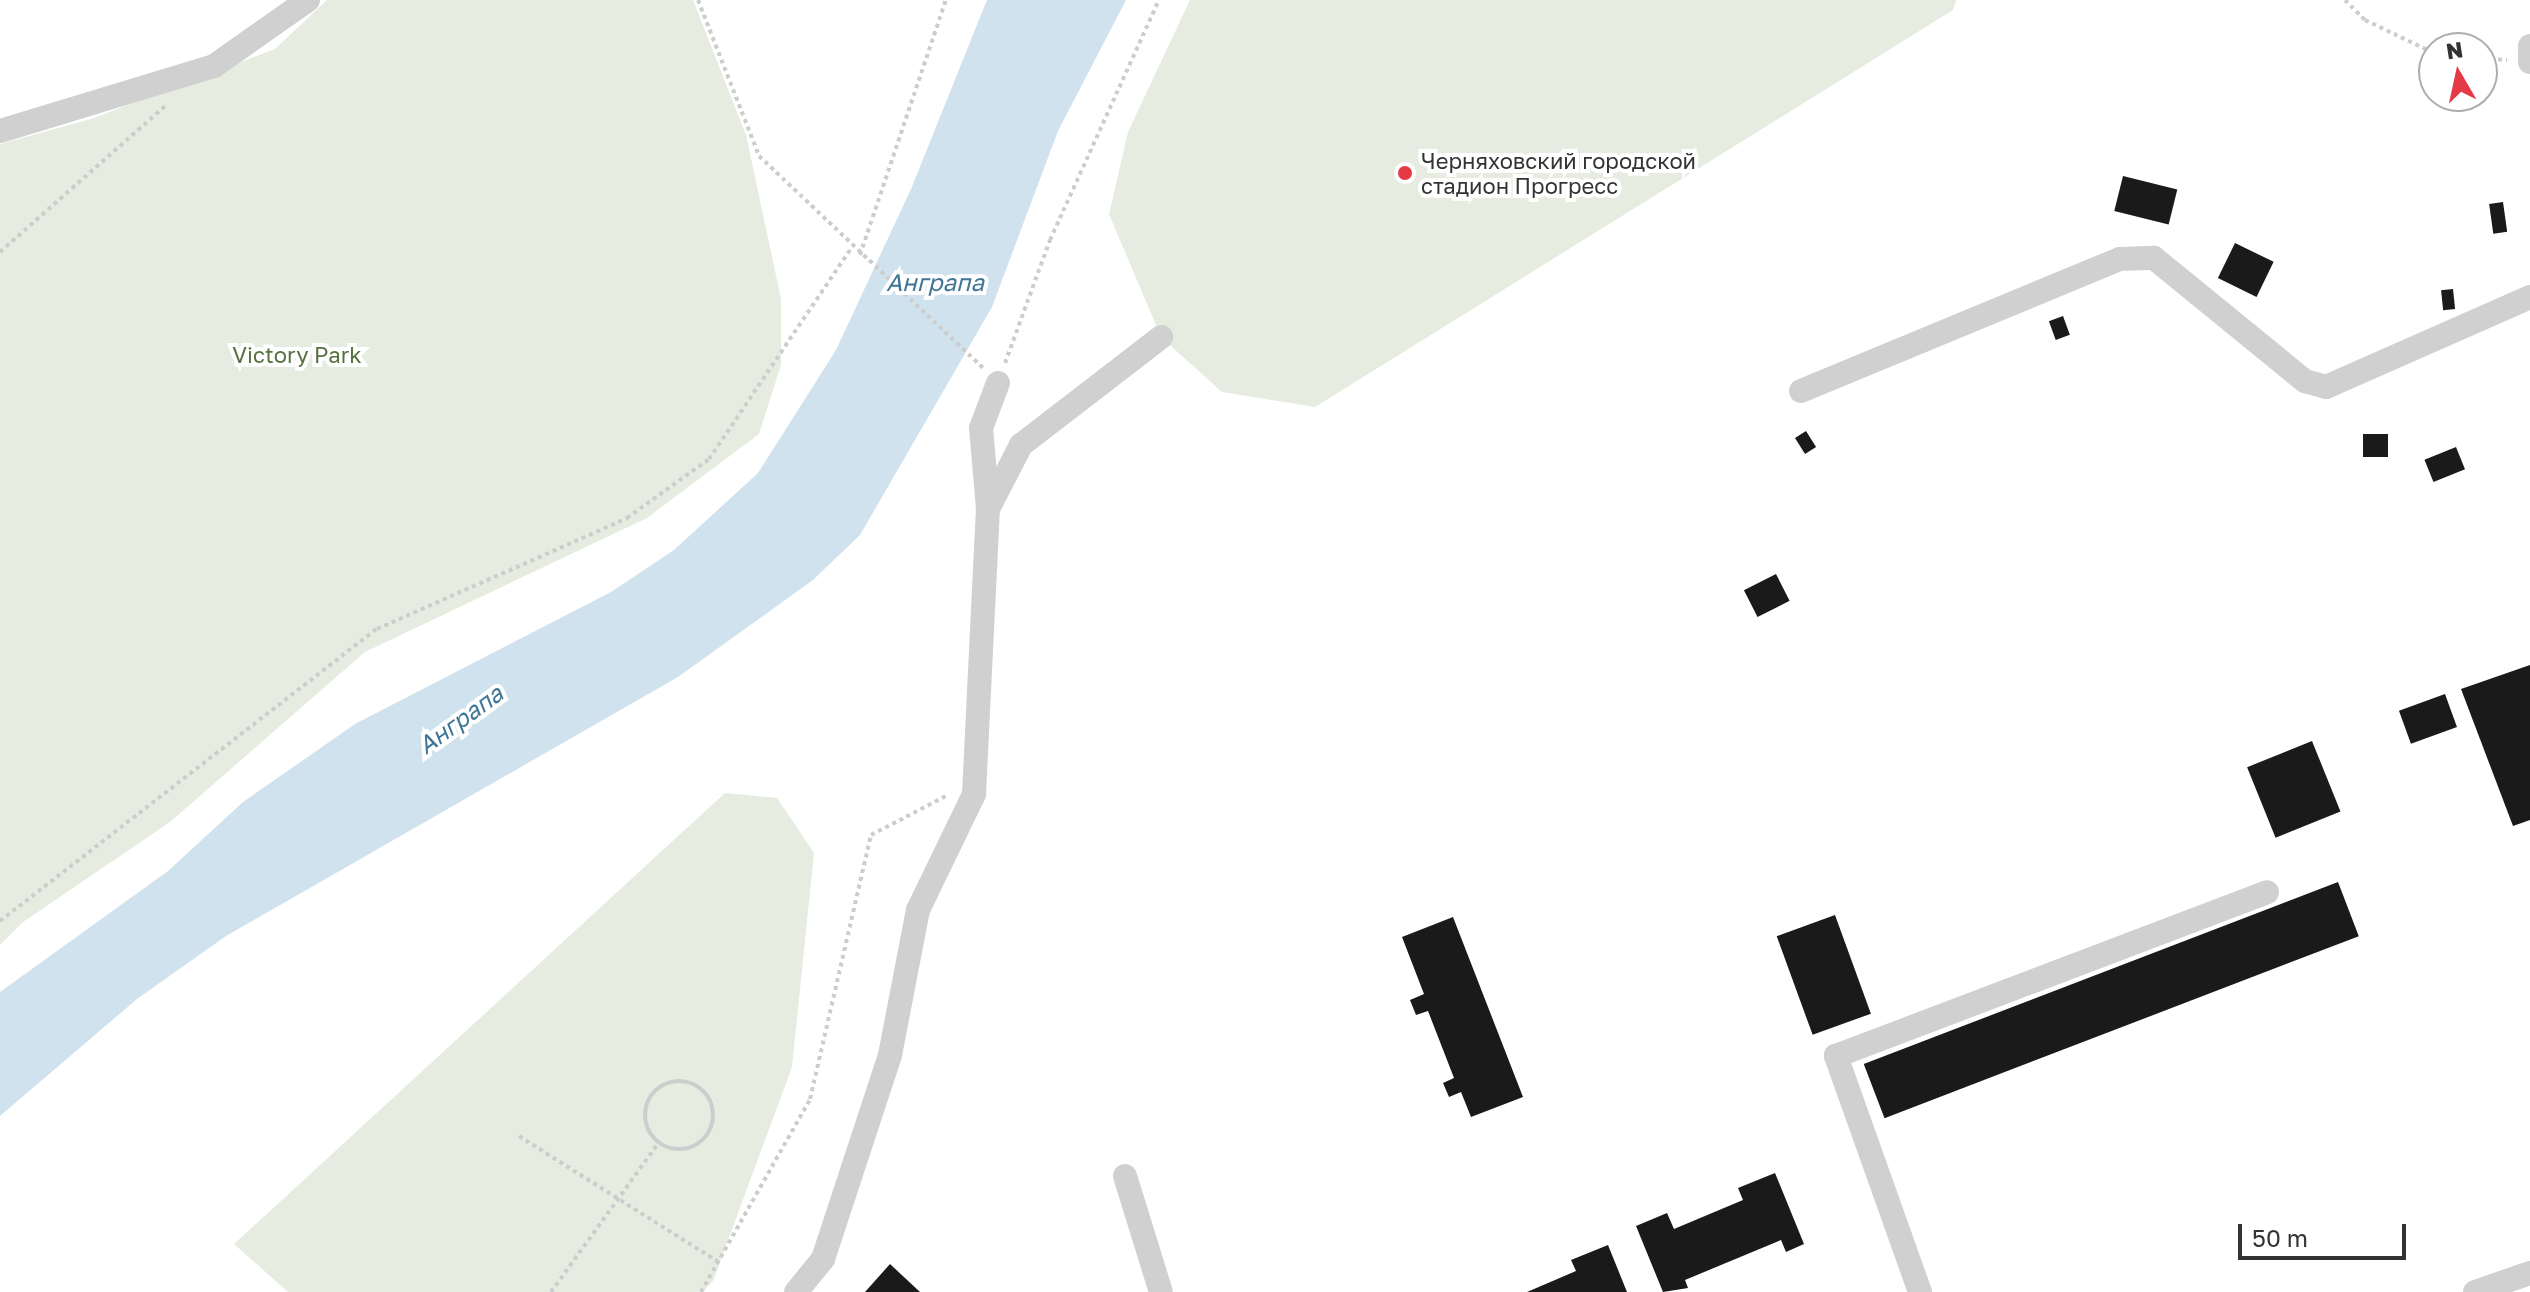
<!DOCTYPE html>
<meta charset="utf-8">
<style>
body{margin:0}
#map{position:relative;width:2530px;height:1292px;overflow:hidden;background:#fff;font-family:"Golos Text",sans-serif}
div>[style]{position:absolute}
[style*='--x']{left:calc(var(--x)*1px);top:calc(var(--y)*1px);width:calc(var(--w)*1px);rotate:calc(var(--a)*1deg)}
.green>*{inset:0;background:#e6ecdf}
.water>*{inset:0;background:#cfe2ee}
.building>*{inset:0;background:#1a1a1a;transform-origin:0 0}
.path>*{height:4px;margin-top:-2px;transform-origin:0;background:repeating-linear-gradient(90deg,#cdcdcd 0 4px,transparent 0 8px)}
.path>.ring{margin:-2px;padding:0;box-sizing:content-box;background:none;border:4px solid #cdcdcd;border-radius:50%}
.minor>*{height:24px;margin:-12px;padding:0 12px;transform-origin:12px;border-radius:12px;background:#d0d0d0}
.dots>*{width:22px;height:22px;translate:-50% -50%;box-sizing:border-box;border:4px solid #fff;border-radius:50%}
span{translate:-50% -50%;white-space:nowrap;text-align:center;line-height:1.15;-webkit-text-stroke:8px #fff;paint-order:stroke}
.poi-label{font-size:22px;color:#333}
.left{translate:0 -50%;text-align:left}
.park-label{font-size:22px;color:#56703f}
.water-label{font-size:24px;color:#3f7597;font-style:italic}
.north{position:absolute;left:2418px;top:32px;width:80px;height:80px;box-sizing:border-box;background:#fff;border:2px solid #adadad;border-radius:50%;rotate:351deg;font-size:22px;font-weight:700;line-height:32px;text-align:center;color:#333}
.north::after{content:'';display:block;margin:auto;width:28px;height:36px;background:#e63946;clip-path:polygon(50% 0,100% 100%,50% 72%,0 100%)}
.scale{position:absolute;left:2238px;top:1224px;width:168px;height:36px;box-sizing:border-box;border:4px solid #333;border-top:0;padding-left:10px;font-size:24px;line-height:28px;white-space:nowrap;color:#333;-webkit-text-stroke:6px #fff;paint-order:stroke}
</style>
<div id="map">
<div class="green">
<div style="clip-path:polygon(327px 0,693px 0,746px 135px,781px 299px,781px 365px,759px 434px,647px 518px,365px 652px,170px 822px,23px 922px,0 945px,0 144px,91px 119px,275px 49px)"></div>
<div style="clip-path:polygon(1190px 0,1956px 0,1953px 10px,1315px 407px,1222px 392px,1161px 337px,1109px 214px,1128px 132px)"></div>
<div style="clip-path:polygon(725px 793px,777px 798px,814px 853px,792px 1067px,713px 1281px,702px 1292px,288px 1292px,234px 1244px)"></div>
</div>
<div class="water">
<div style="clip-path:polygon(987px 0,1126px 0,1058px 131px,992px 307px,860px 535px,813px 580px,678px 677px,226px 936px,137px 999px,0 1116px,0 992px,168px 871px,243px 802px,355px 724px,611px 592px,674px 550px,758px 473px,836px 350px,911px 189px)"></div>
</div>
<div class="building">
<div style="left:2123px;top:176px;width:56px;height:36px;rotate:14deg"></div>
<div style="left:2503px;top:202px;width:30px;height:14px;rotate:82deg"></div>
<div style="left:2235px;top:243px;width:43px;height:39px;rotate:26deg"></div>
<div style="left:2453px;top:289px;width:20px;height:12px;rotate:84deg"></div>
<div style="left:2063px;top:316px;width:20px;height:15px;rotate:70deg"></div>
<div style="left:1806px;top:431px;width:19px;height:13px;rotate:58deg"></div>
<div style="left:2363px;top:434px;width:25px;height:23px"></div>
<div style="left:2456px;top:447px;width:24px;height:34px;rotate:68deg"></div>
<div style="left:1776px;top:574px;width:30px;height:36px;rotate:63deg"></div>
<div style="clip-path:polygon(2530px 665px,2530px 820px,2513px 826px,2461px 689px)"></div>
<div style="left:2445px;top:694px;width:35px;height:49px;rotate:70deg"></div>
<div style="left:2312px;top:741px;width:76px;height:70px;rotate:68deg"></div>
<div style="left:2338px;top:882px;width:58px;height:508px;rotate:69deg"></div>
<div style="left:1835px;top:915px;width:105px;height:62px;rotate:70deg"></div>
<div style="clip-path:polygon(1453px 917px,1523px 1097px,1471px 1117px,1461px 1092px,1449px 1097px,1443px 1083px,1454px 1078px,1428px 1011px,1416px 1015px,1410px 1000px,1424px 994px,1402px 937px)"></div>
<div style="clip-path:polygon(1775px 1173px,1804px 1244px,1786px 1252px,1781px 1240px,1685px 1280px,1688px 1288px,1663px 1292px,1636px 1226px,1667px 1213px,1674px 1229px,1743px 1200px,1738px 1188px)"></div>
<div style="clip-path:polygon(1608px 1245px,1627px 1292px,1527px 1292px,1576px 1271px,1571px 1260px)"></div>
<div style="clip-path:polygon(890px 1264px,920px 1292px,865px 1292px)"></div>
</div>
<div class="path">
<div style="--x:698;--y:0;--w:168;--a:68.6"></div>
<div style="--x:759;--y:156;--w:310;--a:43.4"></div>
<div style="--x:2345;--y:0;--w:28;--a:45"></div>
<div style="--x:2365;--y:20;--w:76;--a:25.6"></div>
<div style="--x:2482;--y:59;--w:25;--a:2"></div>
<div style="--x:0;--y:252;--w:222;--a:-41.5"></div>
<div style="--x:860;--y:255;--w:269;--a:-71.4"></div>
<div style="--x:1005;--y:363;--w:131;--a:-69.9"></div>
<div style="--x:1050;--y:240;--w:264;--a:-65.6"></div>
<div style="--x:0;--y:921;--w:477;--a:-37.8"></div>
<div style="--x:377;--y:629;--w:274;--a:-23.9"></div>
<div style="--x:627;--y:518;--w:101;--a:-35.7"></div>
<div style="--x:709;--y:459;--w:256;--a:-56"></div>
<div class="ring" style="left:645px;top:1081px;width:64px;height:64px"></div>
<div style="--x:519;--y:1136;--w:238;--a:32.3"></div>
<div style="--x:551;--y:1292;--w:185;--a:-54.2"></div>
<div style="--x:701;--y:1292;--w:222;--a:-60.5"></div>
<div style="--x:810;--y:1099;--w:271;--a:-77"></div>
<div style="--x:871;--y:835;--w:85;--a:-27.5"></div>
</div>
<div class="minor">
<div style="--x:2530;--y:46;--w:16;--a:90"></div>
<div style="--x:0;--y:131;--w:224;--a:-16.9"></div>
<div style="--x:214;--y:66;--w:115;--a:-35.1"></div>
<div style="--x:1801;--y:391;--w:345;--a:-22.5"></div>
<div style="--x:2120;--y:259;--w:34;--a:-2"></div>
<div style="--x:2154;--y:258;--w:195;--a:39.2"></div>
<div style="--x:2305;--y:381;--w:22;--a:16"></div>
<div style="--x:2326;--y:387;--w:223;--a:-23.8"></div>
<div style="--x:989;--y:507;--w:70;--a:-62.7"></div>
<div style="--x:1021;--y:445;--w:177;--a:-37.6"></div>
<div style="--x:1125;--y:1176;--w:121;--a:72.8"></div>
<div style="--x:796;--y:1292;--w:43;--a:-50.7"></div>
<div style="--x:823;--y:1259;--w:215;--a:-71.8"></div>
<div style="--x:890;--y:1055;--w:148;--a:-79.1"></div>
<div style="--x:918;--y:910;--w:129;--a:-64.2"></div>
<div style="--x:974;--y:794;--w:285;--a:-87.2"></div>
<div style="--x:988;--y:509;--w:81;--a:-94.9"></div>
<div style="--x:981;--y:428;--w:48;--a:-69.3"></div>
<div style="--x:1920;--y:1292;--w:251;--a:-109.6"></div>
<div style="--x:1836;--y:1056;--w:461;--a:-20.8"></div>
<div style="--x:2475;--y:1292;--w:58;--a:-19.1"></div>
</div>
<div class="dots">
<div style="left:1405px;top:173px;background:#e63946"></div>
</div>
<div class="poi-label">
<span class="left" style="left:1421px;top:173px">Черняховский городской<br>стадион Прогресс</span>
</div>
<div class="park-label">
<span style="left:297px;top:355px">Victory Park</span>
</div>
<div class="water-label">
<span style="left:935px;top:282px">Анграпа</span>
<span style="left:460px;top:719px;rotate:-36deg">Анграпа</span>
</div>
<div class="north">N</div>
<div class="scale">50 m</div>
</div>
